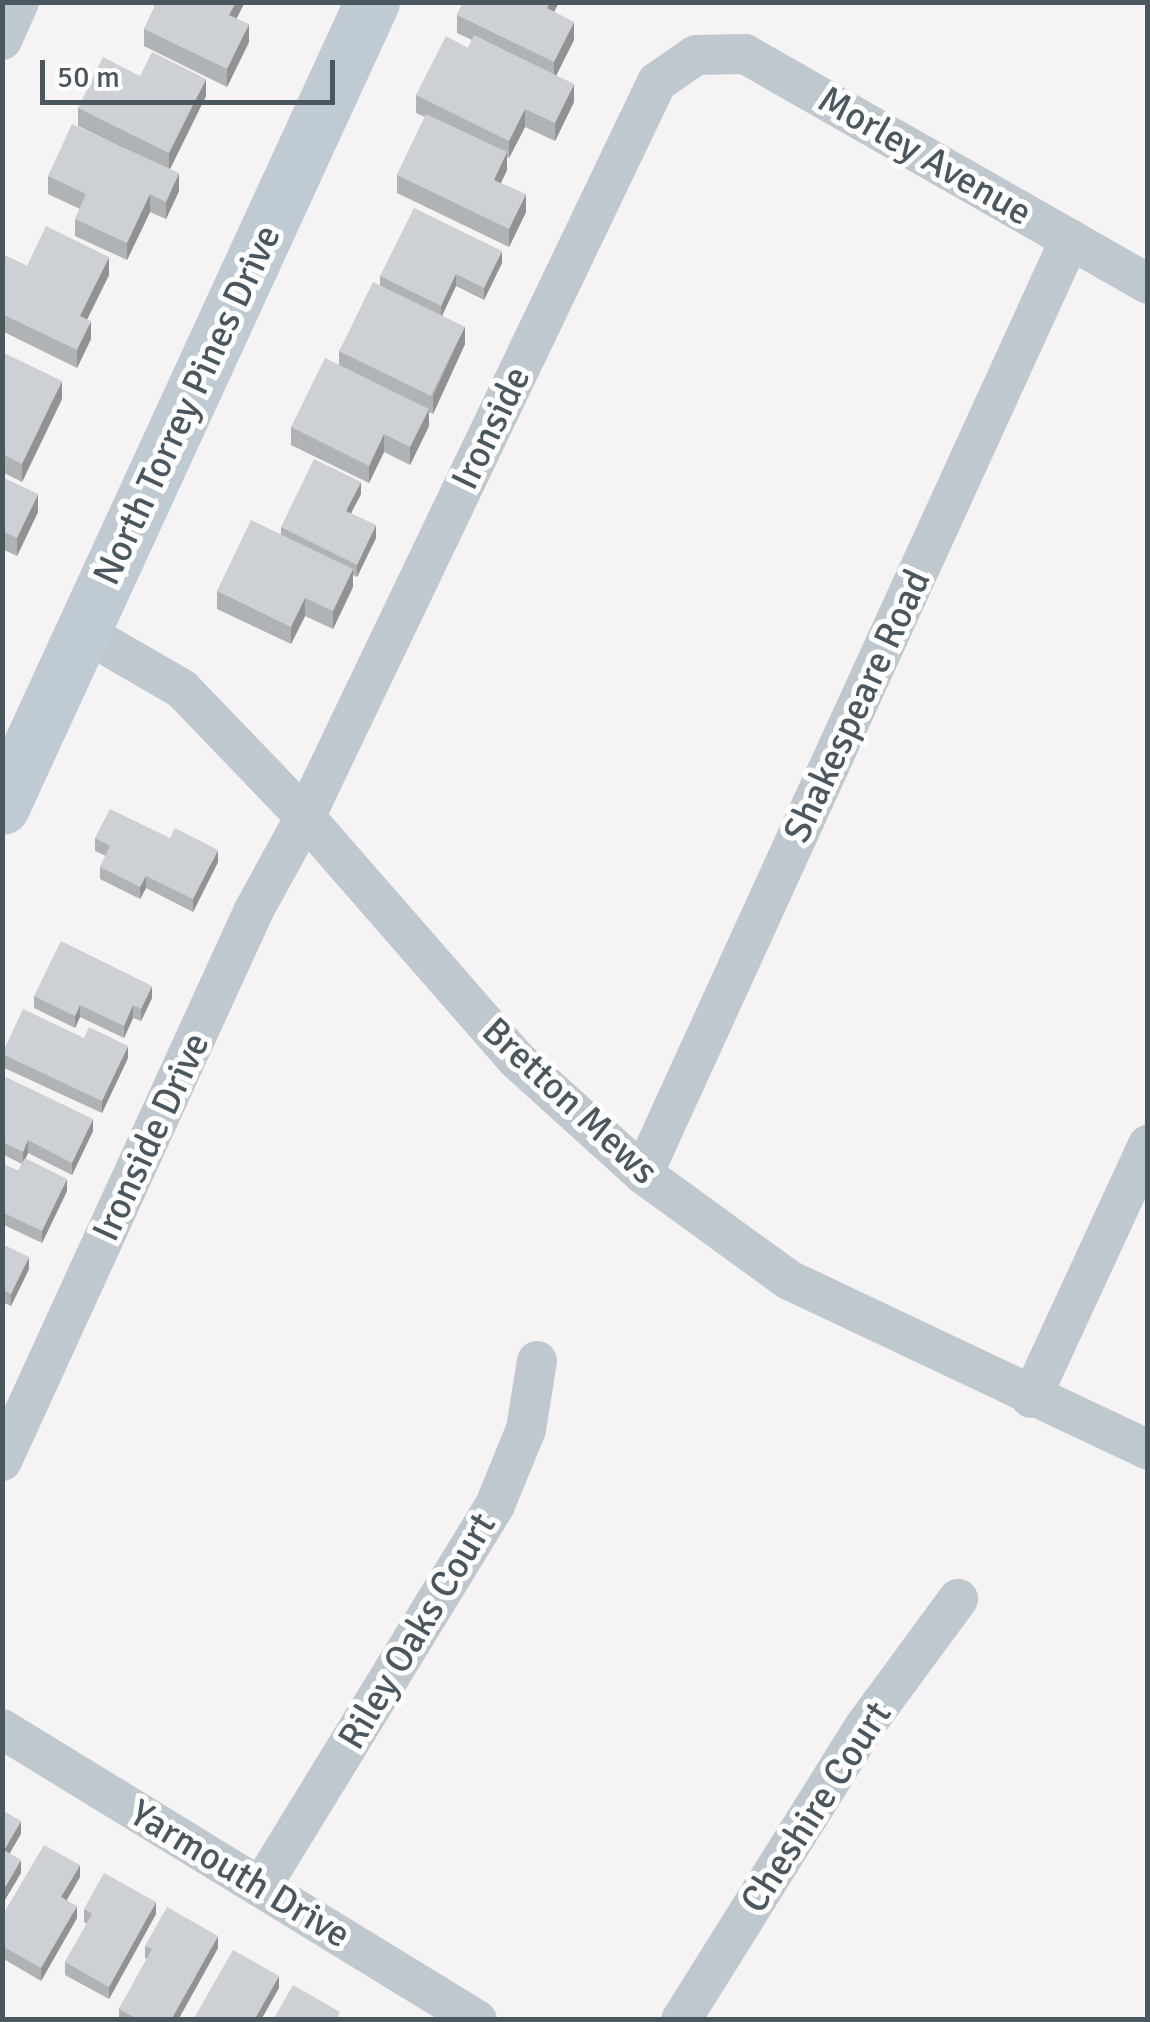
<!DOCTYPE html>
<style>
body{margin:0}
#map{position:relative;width:1150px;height:2022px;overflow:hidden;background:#f5f3f3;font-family:Signika,sans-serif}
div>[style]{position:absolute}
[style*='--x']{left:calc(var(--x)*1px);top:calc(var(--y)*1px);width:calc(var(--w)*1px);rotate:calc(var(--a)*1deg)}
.minor>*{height:40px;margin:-20px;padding:0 20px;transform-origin:20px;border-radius:20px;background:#bfc8ce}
.secondary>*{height:55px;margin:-27.5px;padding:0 27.5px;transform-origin:27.5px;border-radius:27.5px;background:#c0cad2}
.wall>*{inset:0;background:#b0b3b6}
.shaded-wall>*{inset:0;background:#909294}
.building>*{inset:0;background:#cdd0d4;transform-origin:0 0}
span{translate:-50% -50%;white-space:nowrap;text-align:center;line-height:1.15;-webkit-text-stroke:10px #fff;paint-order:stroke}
.street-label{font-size:38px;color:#4b575f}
.frame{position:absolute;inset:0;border:5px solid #4b575f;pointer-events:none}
.scale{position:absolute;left:40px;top:60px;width:295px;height:45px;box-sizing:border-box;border:5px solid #4b575f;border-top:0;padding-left:12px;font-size:30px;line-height:35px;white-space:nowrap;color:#4b575f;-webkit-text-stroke:8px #fff;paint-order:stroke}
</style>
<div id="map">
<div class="minor">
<div style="--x:2;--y:40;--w:42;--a:-65.9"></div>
<div style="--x:82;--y:631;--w:116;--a:30.1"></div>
<div style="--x:182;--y:689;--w:178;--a:46.1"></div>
<div style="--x:305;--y:817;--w:322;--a:48.9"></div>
<div style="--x:517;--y:1060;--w:170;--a:42.1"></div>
<div style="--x:643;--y:1174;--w:180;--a:36"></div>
<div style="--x:789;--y:1280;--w:397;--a:25.3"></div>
<div style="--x:643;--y:1174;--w:1028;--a:-65.45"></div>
<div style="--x:1031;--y:1398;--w:279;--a:-65.2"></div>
<div style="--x:2;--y:1461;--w:606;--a:-65.42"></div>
<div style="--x:254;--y:910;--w:106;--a:-61.3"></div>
<div style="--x:305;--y:817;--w:815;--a:-64.41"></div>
<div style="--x:657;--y:82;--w:47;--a:-34.7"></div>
<div style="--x:696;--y:55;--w:49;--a:-1.2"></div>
<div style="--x:745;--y:54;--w:464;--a:29.7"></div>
<div style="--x:2;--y:1729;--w:557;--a:31.49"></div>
<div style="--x:261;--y:1887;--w:448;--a:-58.5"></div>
<div style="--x:495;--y:1505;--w:82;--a:-67.8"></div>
<div style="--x:526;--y:1429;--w:69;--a:-80.8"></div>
<div style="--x:681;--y:2020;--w:345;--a:-58"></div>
<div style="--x:864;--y:1727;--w:159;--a:-53.7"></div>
</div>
<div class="secondary">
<div style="--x:2;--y:807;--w:886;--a:-65.32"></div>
</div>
<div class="wall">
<div style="clip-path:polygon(148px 2px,244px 2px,236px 18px,249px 42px,227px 87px,144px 46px,144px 29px,155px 6px)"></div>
<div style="clip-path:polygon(463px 2px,559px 2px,554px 12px,574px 40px,556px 75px,574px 102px,555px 141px,525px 127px,509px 158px,507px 157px,507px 170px,501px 183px,526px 212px,509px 247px,397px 193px,397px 175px,425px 117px,416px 113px,416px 95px,468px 48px,472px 40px,457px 33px,457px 15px)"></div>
<div style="clip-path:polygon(140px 76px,206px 96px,170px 169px,179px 191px,166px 219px,150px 212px,127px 260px,75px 236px,75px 219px,80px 209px,48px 194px,48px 176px,107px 140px,78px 126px,78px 108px)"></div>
<div style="clip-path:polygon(2px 254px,27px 266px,109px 275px,87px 319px,91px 339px,77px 368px,2px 331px)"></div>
<div style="clip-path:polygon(502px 263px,484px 300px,456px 286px,442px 315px,465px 344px,433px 414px,429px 412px,429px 426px,410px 465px,384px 452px,369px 483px,291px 445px,291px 427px,339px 365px,339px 351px,380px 286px,380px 276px)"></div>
<div style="clip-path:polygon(2px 352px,62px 399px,22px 482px,2px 472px)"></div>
<div style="clip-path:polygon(2px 477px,38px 512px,17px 556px,2px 549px)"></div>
<div style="clip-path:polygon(361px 494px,351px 513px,376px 538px,357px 577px,353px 575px,353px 587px,333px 629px,305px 616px,291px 644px,217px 609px,217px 591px,281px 534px,281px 527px)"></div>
<div style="clip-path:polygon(95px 838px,218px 862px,193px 912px,146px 888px,140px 899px,100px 879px,100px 867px,106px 856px,95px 851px)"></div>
<div style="clip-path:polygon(34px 996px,152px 998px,141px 1021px,133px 1018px,124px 1038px,80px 1017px,75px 1028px,34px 1008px)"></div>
<div style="clip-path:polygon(2px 1053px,128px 1058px,102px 1113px,2px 1067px)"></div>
<div style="clip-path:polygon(2px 1086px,93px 1131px,72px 1175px,28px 1153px,25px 1158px,67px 1191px,42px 1243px,2px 1224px,2px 1163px,18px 1171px,22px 1164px,2px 1154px)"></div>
<div style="clip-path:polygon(2px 1244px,29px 1269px,11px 1306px,2px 1302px)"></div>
<div style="clip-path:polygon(80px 1877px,67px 1900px,77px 1918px,41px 1981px,2px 1958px,2px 1916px)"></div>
<div style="clip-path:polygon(84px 1909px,156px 1914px,109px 1999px,65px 1975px,65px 1962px,87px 1924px,84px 1922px)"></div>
<div style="clip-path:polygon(145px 1946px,218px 1948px,178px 2020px,119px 2020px,119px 2009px,147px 1959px,145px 1958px)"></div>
</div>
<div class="shaded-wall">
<div style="clip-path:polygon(236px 2px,244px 4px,229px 33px,229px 15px)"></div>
<div style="clip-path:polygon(550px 2px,559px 2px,547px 26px,547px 8px)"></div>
<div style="clip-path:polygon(574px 22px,574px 40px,554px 80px,554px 62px)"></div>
<div style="clip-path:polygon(249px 24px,249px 42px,227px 87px,227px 69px)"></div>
<div style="clip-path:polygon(206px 79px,206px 96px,169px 171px,169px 153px)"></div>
<div style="clip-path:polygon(574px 84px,574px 102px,555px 141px,555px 123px)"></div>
<div style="clip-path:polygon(525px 109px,525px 127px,509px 158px,509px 141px)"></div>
<div style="clip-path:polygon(507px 152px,507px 170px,494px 197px,494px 180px)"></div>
<div style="clip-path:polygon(179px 173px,179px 191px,166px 219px,166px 202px)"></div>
<div style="clip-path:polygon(150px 194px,150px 212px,127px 260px,127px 243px)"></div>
<div style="clip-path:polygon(526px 194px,526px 212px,509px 247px,509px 229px)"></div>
<div style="clip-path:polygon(502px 251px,502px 263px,484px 300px,484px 288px)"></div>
<div style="clip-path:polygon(109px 257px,109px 275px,80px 334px,80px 316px)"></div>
<div style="clip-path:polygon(456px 274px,456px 286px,441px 318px,441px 306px)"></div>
<div style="clip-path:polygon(91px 321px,91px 339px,77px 368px,77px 350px)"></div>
<div style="clip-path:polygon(465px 326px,465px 344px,433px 414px,433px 396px)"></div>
<div style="clip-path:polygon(62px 381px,62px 399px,22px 482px,22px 464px)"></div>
<div style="clip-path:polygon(429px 409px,429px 426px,410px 465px,410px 447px)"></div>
<div style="clip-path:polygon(384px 434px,384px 452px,369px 483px,369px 466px)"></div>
<div style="clip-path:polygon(361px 482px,361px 494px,346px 523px,346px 511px)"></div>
<div style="clip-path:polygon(38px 494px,38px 512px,17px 556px,17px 538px)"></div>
<div style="clip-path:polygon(376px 525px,376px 538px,357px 577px,357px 565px)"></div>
<div style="clip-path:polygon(353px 569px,353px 587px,333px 629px,333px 611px)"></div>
<div style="clip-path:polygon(305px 598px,305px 616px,291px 644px,291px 627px)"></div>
<div style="clip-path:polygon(218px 850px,218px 862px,193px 912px,193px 899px)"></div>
<div style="clip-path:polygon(146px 876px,146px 888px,140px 899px,140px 887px)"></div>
<div style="clip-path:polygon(152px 986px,152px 998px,141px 1021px,141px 1009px)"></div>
<div style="clip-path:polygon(80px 1005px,80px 1017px,75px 1028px,75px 1016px)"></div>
<div style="clip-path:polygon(133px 1005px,133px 1018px,124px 1038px,124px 1026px)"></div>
<div style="clip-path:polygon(128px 1046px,128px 1058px,102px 1113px,102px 1101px)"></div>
<div style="clip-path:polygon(93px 1119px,93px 1131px,72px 1175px,72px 1163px)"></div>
<div style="clip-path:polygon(28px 1140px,28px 1153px,23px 1164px,23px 1152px)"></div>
<div style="clip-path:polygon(67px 1179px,67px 1191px,42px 1243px,42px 1231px)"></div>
<div style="clip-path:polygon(29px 1257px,29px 1269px,11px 1306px,11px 1294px)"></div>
<div style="clip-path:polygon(21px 1821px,21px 1834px,4px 1863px,4px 1850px)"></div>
<div style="clip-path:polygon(21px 1860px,21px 1873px,2px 1905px,2px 1892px)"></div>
<div style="clip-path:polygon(80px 1865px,80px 1877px,61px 1909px,61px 1897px)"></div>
<div style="clip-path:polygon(156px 1902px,156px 1914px,109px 1999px,109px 1987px)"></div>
<div style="clip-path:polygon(77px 1906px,77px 1918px,41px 1981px,41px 1968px)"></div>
<div style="clip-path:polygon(218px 1936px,218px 1948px,178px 2020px,171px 2020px)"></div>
<div style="clip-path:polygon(279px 1976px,279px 1988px,261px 2020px,254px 2020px)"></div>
</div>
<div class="building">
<div style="clip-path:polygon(157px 2px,236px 2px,229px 15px,249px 24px,227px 69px,144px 29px)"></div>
<div style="clip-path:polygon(463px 2px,550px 2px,547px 8px,574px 22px,554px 62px,457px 15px)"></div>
<div style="clip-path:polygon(474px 35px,574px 84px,555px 123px,525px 109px,509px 141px,416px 95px,446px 36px,468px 48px)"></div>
<div style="clip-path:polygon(152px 52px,206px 79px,169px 153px,78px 108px,103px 57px,140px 76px)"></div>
<div style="clip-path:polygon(426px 114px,507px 152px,494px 180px,526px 194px,509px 229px,397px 175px)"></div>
<div style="clip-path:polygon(72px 124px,179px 173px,166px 202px,150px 194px,127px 243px,75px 219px,86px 194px,48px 176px)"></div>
<div style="clip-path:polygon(414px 208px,502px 251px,484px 288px,456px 274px,441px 306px,380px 276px)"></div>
<div style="clip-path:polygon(46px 226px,109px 257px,80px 316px,91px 321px,77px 350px,2px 314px,2px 254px,27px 266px)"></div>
<div style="left:373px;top:282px;width:102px;height:77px;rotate:26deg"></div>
<div style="clip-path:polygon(2px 352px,62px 381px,22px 464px,2px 454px)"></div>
<div style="clip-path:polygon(325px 358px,429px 409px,410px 447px,384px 434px,369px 466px,291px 427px)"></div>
<div style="clip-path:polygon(314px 459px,361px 482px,346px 511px,376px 525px,357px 565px,281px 527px)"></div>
<div style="clip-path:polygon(2px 477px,38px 494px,17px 538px,2px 531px)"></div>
<div style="clip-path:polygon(251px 520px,353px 569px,333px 611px,305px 598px,291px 627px,217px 591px)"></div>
<div style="clip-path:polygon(110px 809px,170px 838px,175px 828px,218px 850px,193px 899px,146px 876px,140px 887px,100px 867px,110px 846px,95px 838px)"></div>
<div style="clip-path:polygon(61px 941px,152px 986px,141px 1009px,133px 1005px,124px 1026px,80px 1005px,75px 1016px,34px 996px)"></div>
<div style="clip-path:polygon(23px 1009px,84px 1038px,89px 1027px,128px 1046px,102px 1101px,2px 1054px)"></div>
<div style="clip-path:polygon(6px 1077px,93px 1119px,72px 1163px,28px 1140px,23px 1152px,2px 1142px,2px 1086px)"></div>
<div style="clip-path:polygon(25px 1158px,67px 1179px,42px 1231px,2px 1212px,2px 1163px,18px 1171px)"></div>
<div style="clip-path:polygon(2px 1244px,29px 1257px,11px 1294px,2px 1290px)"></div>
<div style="clip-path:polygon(2px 1810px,21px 1821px,4px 1850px,21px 1860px,2px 1892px)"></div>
<div style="clip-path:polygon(44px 1845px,80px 1865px,61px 1897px,77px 1906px,41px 1968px,2px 1946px,2px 1916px)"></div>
<div style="clip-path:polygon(104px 1873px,156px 1902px,109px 1987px,65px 1962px,92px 1914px,84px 1909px)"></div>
<div style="clip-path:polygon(167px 1907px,218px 1936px,171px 2020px,139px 2020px,119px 2009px,152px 1949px,145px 1946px)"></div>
<div style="clip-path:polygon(233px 1950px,279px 1976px,254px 2020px,193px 2020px)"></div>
<div style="clip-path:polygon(293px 1985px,340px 2012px,336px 2020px,273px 2020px)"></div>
</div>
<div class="street-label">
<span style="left:925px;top:156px;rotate:30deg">Morley Avenue</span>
<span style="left:187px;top:405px;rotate:-65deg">North Torrey Pines Drive</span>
<span style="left:491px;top:428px;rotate:-64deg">Ironside</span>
<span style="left:857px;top:706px;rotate:-65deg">Shakespeare Road</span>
<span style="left:570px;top:1101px;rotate:43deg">Bretton Mews</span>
<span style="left:151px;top:1137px;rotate:-65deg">Ironside Drive</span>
<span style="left:417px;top:1631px;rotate:-59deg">Riley Oaks Court</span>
<span style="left:816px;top:1807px;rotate:-57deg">Cheshire Court</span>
<span style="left:240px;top:1874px;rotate:31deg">Yarmouth Drive</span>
</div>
<div class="frame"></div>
<div class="scale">50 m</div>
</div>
